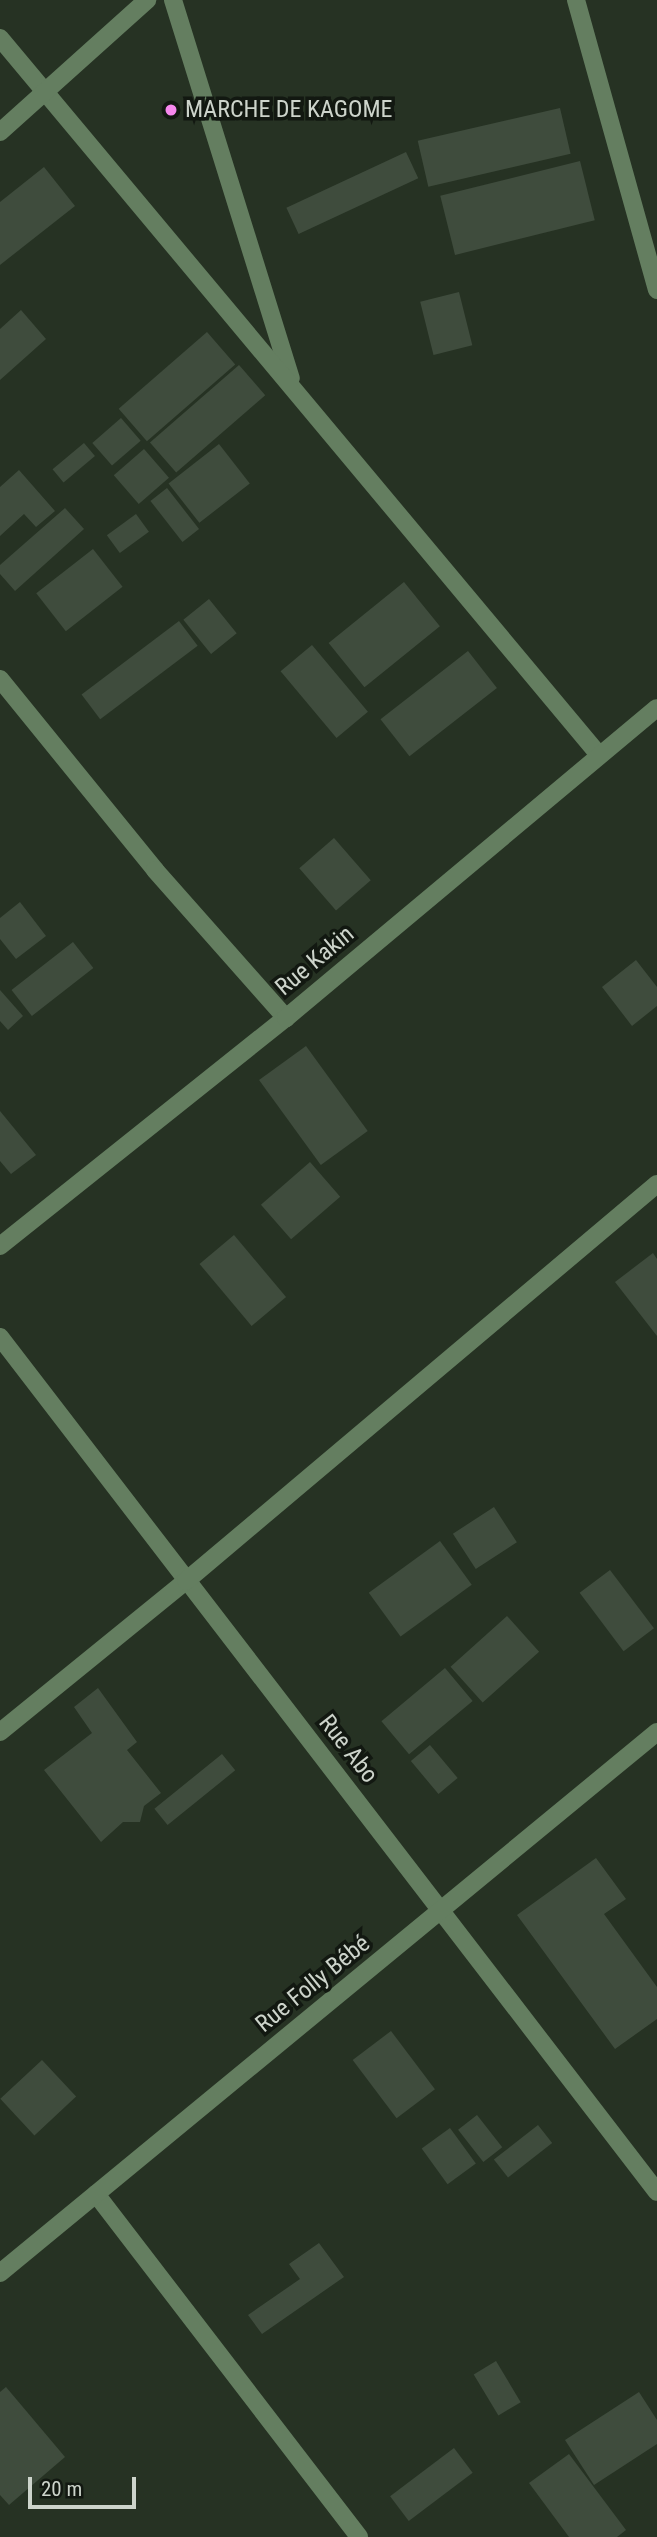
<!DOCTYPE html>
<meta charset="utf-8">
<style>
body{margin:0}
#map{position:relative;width:657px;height:2537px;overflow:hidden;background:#263223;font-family:"Roboto Condensed",sans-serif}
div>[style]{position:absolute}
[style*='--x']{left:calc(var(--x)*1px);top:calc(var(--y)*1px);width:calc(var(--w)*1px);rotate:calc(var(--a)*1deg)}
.building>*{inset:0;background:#3f4c3d;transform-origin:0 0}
.minor>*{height:18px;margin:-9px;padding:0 9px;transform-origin:9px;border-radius:9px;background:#647e60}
.dots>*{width:19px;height:19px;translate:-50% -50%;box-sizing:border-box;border:4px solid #121811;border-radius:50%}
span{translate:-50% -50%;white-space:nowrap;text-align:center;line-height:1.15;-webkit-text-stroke:7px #121811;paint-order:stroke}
.poi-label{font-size:24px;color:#cdd4cb}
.left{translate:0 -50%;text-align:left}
.street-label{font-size:24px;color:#cdd4cb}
.scale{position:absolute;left:28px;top:2477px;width:108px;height:32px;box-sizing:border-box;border:4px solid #cdd4cb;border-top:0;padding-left:9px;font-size:21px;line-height:24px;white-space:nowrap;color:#cdd4cb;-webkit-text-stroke:5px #121811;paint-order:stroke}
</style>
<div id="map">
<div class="building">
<div style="left:560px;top:108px;width:47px;height:146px;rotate:77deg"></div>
<div style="left:406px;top:152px;width:29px;height:132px;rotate:65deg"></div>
<div style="left:580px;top:161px;width:61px;height:144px;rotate:76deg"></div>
<div style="clip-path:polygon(44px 167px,75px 206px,0 265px,0 202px)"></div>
<div style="left:459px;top:292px;width:55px;height:40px;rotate:76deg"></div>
<div style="clip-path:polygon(21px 310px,46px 339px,0 380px,0 329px)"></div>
<div style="left:207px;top:332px;width:43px;height:117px;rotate:49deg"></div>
<div style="left:239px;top:365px;width:40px;height:118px;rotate:49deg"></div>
<div style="left:121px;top:418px;width:30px;height:38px;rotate:49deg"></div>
<div style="left:84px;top:443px;width:17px;height:41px;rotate:50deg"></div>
<div style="left:219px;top:444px;width:50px;height:64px;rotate:52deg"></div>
<div style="left:144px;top:449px;width:38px;height:40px;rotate:49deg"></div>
<div style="clip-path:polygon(19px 470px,55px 511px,36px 527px,24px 514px,0 536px,0 487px)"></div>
<div style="left:167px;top:488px;width:52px;height:21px;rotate:52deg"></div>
<div style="clip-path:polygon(65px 508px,84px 529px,15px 591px,0 574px,0 565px)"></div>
<div style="left:136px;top:514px;width:22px;height:36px;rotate:54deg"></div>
<div style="left:93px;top:549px;width:48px;height:72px;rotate:52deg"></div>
<div style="left:404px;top:582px;width:57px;height:97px;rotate:51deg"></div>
<div style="left:209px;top:599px;width:44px;height:33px;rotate:51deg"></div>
<div style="left:179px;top:621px;width:31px;height:122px;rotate:53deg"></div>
<div style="left:312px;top:645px;width:87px;height:41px;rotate:50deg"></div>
<div style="left:468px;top:651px;width:47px;height:111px;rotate:52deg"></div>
<div style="left:334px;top:838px;width:56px;height:46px;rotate:49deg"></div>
<div style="clip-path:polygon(20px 902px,46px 936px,16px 959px,0 939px,0 918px)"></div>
<div style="left:73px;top:942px;width:33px;height:78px;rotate:52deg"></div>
<div style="clip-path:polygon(636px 960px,657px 987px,657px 1006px,632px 1026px,602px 987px)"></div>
<div style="clip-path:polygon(0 990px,23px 1016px,8px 1030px,0 1021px)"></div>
<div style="left:306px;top:1046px;width:105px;height:58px;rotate:54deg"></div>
<div style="clip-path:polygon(0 1111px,36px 1155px,11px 1174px,0 1161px)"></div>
<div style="left:310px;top:1162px;width:46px;height:65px;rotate:49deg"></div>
<div style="left:234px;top:1235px;width:81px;height:45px;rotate:50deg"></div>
<div style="clip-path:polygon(653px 1253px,657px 1259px,657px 1336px,615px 1282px)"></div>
<div style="left:494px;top:1507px;width:42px;height:49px;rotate:57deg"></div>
<div style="left:440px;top:1541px;width:54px;height:88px;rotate:54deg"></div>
<div style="left:610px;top:1570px;width:73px;height:38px;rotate:53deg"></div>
<div style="left:507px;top:1616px;width:48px;height:76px;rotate:48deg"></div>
<div style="left:445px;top:1668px;width:43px;height:83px;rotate:50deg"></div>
<div style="clip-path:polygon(98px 1688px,137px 1742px,127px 1750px,161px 1793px,144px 1806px,140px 1822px,123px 1822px,101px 1842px,44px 1770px,92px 1733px,74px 1707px)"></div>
<div style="left:430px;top:1745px;width:43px;height:25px;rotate:50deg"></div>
<div style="left:222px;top:1754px;width:21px;height:87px;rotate:51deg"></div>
<div style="clip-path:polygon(596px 1858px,626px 1899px,604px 1914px,657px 1987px,657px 2019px,615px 2049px,517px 1915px)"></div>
<div style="left:391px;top:2031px;width:73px;height:48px;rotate:53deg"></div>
<div style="left:42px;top:2060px;width:50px;height:57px;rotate:47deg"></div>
<div style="left:477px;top:2115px;width:41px;height:24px;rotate:52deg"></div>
<div style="left:538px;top:2125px;width:23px;height:56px;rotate:52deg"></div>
<div style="left:450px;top:2128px;width:44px;height:35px;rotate:54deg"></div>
<div style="clip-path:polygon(319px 2243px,344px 2277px,262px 2334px,248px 2315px,300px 2279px,289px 2264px)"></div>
<div style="left:496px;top:2361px;width:48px;height:26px;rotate:59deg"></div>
<div style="clip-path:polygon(6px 2387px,65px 2457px,9px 2505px,0 2495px,0 2392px)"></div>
<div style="clip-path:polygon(639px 2392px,657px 2420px,657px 2444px,594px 2485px,565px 2440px)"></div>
<div style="left:454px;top:2448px;width:31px;height:80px;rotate:53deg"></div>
<div style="clip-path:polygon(569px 2454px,626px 2530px,617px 2537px,569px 2537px,529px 2483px)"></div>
</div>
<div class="minor">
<div style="--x:173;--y:0;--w:396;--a:72.7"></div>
<div style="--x:576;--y:0;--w:301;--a:74.4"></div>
<div style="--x:0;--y:38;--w:934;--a:50.12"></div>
<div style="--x:0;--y:132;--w:198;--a:-41.9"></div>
<div style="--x:0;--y:679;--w:246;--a:50.9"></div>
<div style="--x:155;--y:870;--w:198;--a:48.5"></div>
<div style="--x:0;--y:1246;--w:366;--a:-38.6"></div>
<div style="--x:286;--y:1018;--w:483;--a:-39.9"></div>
<div style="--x:0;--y:1337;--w:1078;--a:52.46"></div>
<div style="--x:0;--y:1732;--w:240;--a:-39.1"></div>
<div style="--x:186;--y:1581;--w:616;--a:-40.13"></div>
<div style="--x:96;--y:2194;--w:432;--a:52.5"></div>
<div style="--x:0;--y:2273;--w:851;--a:-39.47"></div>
</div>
<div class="dots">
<div style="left:171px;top:110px;background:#f688ed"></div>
</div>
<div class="poi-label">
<span class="left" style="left:185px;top:110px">MARCHE DE KAGOME</span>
</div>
<div class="street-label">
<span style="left:315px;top:961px;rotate:-40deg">Rue Kakin</span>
<span style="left:348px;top:1749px;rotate:52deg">Rue Abo</span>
<span style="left:313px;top:1984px;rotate:-39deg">Rue Folly Bébé</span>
</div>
<div class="scale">20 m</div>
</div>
